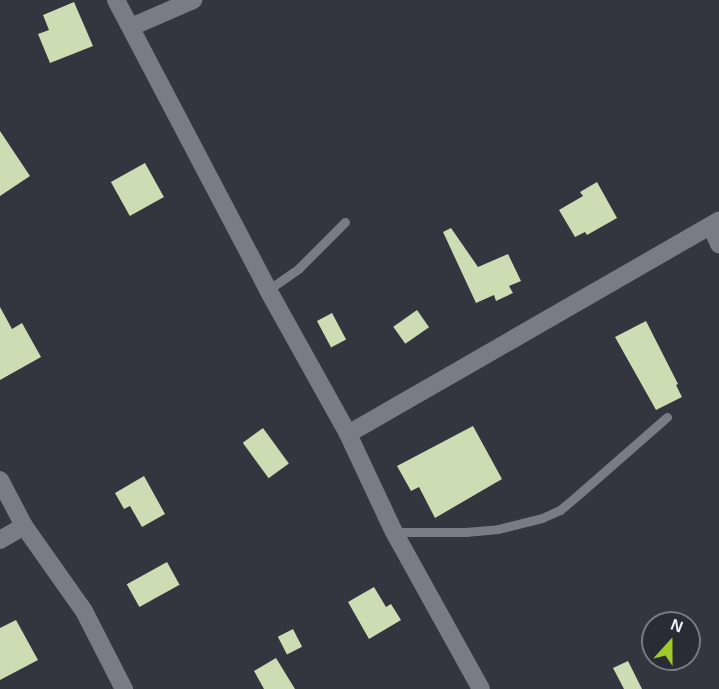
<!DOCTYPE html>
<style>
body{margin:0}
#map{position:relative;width:719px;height:689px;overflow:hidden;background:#33353f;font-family:Helvetica,sans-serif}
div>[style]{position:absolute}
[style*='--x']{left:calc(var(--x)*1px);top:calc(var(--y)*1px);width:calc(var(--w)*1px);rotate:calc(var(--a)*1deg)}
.building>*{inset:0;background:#cdddb3;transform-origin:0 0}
.lane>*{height:9px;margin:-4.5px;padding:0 4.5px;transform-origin:4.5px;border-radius:4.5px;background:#797b86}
.street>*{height:18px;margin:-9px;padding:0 9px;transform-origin:9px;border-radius:9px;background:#797b86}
span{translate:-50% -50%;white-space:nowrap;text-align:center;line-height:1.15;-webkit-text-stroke:6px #292b35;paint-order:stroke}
.north{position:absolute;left:641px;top:611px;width:60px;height:60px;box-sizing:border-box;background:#292b35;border:2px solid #787a83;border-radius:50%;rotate:21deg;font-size:16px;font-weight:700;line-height:24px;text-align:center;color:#eff0f7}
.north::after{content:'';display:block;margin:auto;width:21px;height:27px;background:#a0c92b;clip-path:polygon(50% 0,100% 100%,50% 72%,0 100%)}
</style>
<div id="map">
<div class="building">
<div style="clip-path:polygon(74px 2px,93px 46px,50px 63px,38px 34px,49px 30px,43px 15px)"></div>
<div style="clip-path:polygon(0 131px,30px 176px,0 196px)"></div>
<div style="left:145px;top:163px;width:39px;height:39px;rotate:61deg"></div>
<div style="clip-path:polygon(597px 182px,617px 218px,587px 235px,585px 232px,575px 237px,559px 210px,583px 196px,580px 192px)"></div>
<div style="clip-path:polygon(451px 228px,478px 267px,508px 254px,521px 281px,509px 286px,513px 293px,496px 301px,494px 295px,476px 303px,443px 232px)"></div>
<div style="clip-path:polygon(0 307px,12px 329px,22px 323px,41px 357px,0 380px)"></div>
<div style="left:417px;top:310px;width:21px;height:29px;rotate:55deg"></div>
<div style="left:332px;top:313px;width:30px;height:17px;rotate:62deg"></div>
<div style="clip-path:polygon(646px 321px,678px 384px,676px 385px,682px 397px,656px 410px,615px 337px)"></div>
<div style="clip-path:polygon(473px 426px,502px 479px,435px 518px,419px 487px,411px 491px,397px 466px)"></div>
<div style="left:263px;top:428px;width:44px;height:25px;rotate:54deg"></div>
<div style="clip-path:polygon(144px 476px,165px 514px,142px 527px,130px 506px,124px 509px,115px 493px)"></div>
<div style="left:167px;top:562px;width:26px;height:46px;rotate:61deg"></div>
<div style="clip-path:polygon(374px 587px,386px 607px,391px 604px,401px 620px,369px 639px,348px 602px)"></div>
<div style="clip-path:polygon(16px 620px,38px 660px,0 680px,0 628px)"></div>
<div style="left:293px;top:629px;width:20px;height:17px;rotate:63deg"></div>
<div style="clip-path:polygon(276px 658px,295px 689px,264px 689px,254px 671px)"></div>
<div style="clip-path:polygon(628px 661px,642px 689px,624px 689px,613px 668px)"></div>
</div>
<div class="lane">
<div style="--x:268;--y:290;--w:38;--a:-35"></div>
<div style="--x:299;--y:268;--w:65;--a:-45"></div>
<div style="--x:394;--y:532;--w:71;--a:0"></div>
<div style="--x:465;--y:532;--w:33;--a:-5"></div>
<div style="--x:498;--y:529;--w:45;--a:-14"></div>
<div style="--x:542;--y:518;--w:20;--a:-24"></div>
<div style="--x:560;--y:510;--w:25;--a:-40"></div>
<div style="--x:579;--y:494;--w:117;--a:-41.2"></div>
</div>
<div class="street">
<div style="--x:116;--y:0;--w:327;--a:62.3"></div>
<div style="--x:268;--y:290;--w:165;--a:60.9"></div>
<div style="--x:348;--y:434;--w:108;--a:64.9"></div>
<div style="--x:394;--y:532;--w:179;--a:61"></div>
<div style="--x:131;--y:27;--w:68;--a:-23.5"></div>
<div style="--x:711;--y:226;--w:20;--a:66"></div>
<div style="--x:348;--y:434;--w:428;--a:-29.9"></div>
<div style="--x:0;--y:480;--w:52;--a:62.4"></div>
<div style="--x:24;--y:526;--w:104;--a:54.8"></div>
<div style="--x:84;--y:611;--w:88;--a:62.9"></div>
<div style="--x:0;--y:540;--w:28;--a:-30"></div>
</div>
<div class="north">N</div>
</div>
